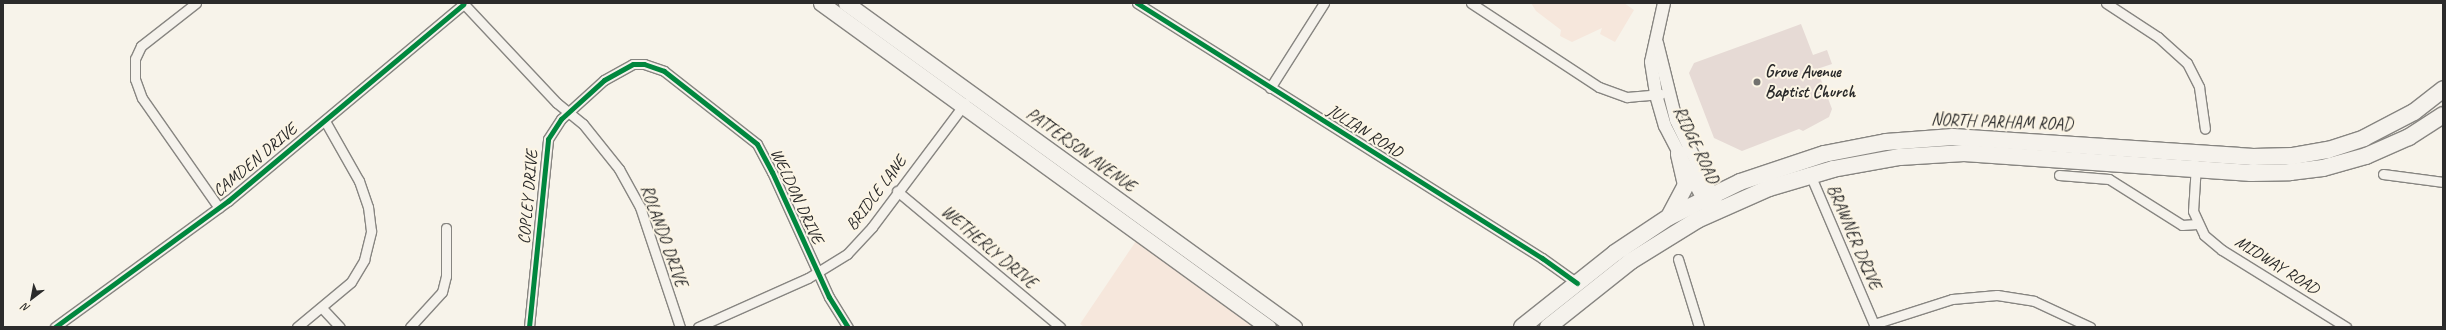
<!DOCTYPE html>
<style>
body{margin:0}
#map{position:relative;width:2446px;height:330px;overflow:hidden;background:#f7f3ea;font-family:Caveat,sans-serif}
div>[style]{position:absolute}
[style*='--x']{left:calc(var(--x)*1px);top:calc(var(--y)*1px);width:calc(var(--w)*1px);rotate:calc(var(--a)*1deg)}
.built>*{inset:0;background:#f6e7dc}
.building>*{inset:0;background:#e6dad5}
.roads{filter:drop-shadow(1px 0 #878581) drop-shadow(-1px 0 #878581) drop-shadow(0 1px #878581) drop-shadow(0 -1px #878581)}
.minor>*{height:9px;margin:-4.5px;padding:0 4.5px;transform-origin:4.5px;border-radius:4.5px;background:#f5f2ec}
.tertiary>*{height:12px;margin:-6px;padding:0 6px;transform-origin:6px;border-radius:6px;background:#f5f2ec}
.primary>*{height:15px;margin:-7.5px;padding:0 7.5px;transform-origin:7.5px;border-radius:7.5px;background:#f5f2ec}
.trunk>*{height:16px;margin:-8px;padding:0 8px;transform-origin:8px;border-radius:8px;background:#f5f2ec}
.cycleway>*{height:5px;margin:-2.5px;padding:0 2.5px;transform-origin:2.5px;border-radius:2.5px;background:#00873e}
.dots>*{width:11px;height:11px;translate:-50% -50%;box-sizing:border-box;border:2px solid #fcf5e5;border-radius:50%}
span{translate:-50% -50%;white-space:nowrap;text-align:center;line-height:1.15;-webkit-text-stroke:4px #fcf5e5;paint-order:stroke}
.poi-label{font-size:17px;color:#2b2b2b;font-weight:700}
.left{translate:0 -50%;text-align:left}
.street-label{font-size:17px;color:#2b2b2b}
.frame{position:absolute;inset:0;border:4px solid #2b2b2b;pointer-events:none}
.north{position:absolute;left:12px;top:278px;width:40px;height:40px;-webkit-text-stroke:3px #fcf5e5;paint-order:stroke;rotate:212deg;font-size:11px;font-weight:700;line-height:16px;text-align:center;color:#2b2b2b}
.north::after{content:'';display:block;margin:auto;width:14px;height:18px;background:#2b2b2b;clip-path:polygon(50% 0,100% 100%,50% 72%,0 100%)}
</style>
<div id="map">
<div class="built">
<div style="clip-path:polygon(1531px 3px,1624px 3px,1634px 10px,1615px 42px,1600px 34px,1602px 28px,1572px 42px,1560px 36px,1561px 30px,1536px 11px)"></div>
<div style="clip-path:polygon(1136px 241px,1161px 247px,1270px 327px,1084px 327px,1080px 324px)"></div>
</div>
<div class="building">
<div style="clip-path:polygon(1801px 24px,1813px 55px,1827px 50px,1832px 64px,1817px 69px,1832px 109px,1829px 117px,1803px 131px,1799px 129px,1742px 151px,1714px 138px,1689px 73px,1694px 63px)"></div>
</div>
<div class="roads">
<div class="minor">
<div style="--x:196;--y:3;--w:70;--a:142"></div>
<div style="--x:141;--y:46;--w:14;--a:115"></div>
<div style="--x:135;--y:59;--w:20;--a:90"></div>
<div style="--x:135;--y:79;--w:20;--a:70"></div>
<div style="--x:142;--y:98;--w:134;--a:55"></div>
<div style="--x:463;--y:3;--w:137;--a:46.8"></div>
<div style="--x:557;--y:103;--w:33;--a:39"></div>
<div style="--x:583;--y:124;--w:58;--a:51.3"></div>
<div style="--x:619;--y:169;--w:43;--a:61.1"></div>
<div style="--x:640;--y:207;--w:126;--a:71.6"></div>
<div style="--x:1137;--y:3;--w:479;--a:32.2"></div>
<div style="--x:1542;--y:258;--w:43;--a:35.5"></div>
<div style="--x:1471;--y:3;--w:153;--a:33.3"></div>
<div style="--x:1599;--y:87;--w:30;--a:20"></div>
<div style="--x:1627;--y:97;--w:34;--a:-5"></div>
<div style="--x:2106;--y:3;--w:62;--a:33.2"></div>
<div style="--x:2158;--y:37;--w:39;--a:42"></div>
<div style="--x:2187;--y:63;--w:27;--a:63"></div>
<div style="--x:2199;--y:87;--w:42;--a:81.9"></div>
<div style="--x:1270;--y:88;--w:101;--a:-57.6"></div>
<div style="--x:2196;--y:165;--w:46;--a:93.7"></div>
<div style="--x:2193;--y:211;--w:26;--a:65"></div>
<div style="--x:2204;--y:235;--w:23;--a:40"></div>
<div style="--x:2222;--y:250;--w:146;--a:31.8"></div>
<div style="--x:1809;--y:172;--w:168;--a:66.9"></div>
<div style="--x:2383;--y:174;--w:61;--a:7.6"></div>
<div style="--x:2059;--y:175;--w:50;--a:4.6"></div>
<div style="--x:2109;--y:179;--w:86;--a:32.2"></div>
<div style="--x:2182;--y:225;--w:15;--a:-4"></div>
<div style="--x:897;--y:191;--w:212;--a:39.8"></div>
<div style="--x:1678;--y:259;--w:71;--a:72.8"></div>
<div style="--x:322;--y:308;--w:26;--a:47"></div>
<div style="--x:1874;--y:324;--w:82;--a:-17.8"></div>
<div style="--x:1952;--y:299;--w:45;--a:-5.1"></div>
<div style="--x:1997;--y:295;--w:37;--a:9"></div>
<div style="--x:2034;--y:301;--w:62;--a:24.9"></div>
<div style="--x:55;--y:327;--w:214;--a:-36.1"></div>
<div style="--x:228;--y:201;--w:307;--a:-39.9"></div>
<div style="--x:297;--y:327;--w:70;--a:-39.8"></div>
<div style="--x:351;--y:282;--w:26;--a:-59"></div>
<div style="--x:364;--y:260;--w:30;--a:-76"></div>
<div style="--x:371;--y:231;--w:24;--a:-97"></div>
<div style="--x:368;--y:207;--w:28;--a:-109"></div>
<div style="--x:359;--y:181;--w:69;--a:-119.5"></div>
<div style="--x:410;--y:327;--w:47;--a:-47.6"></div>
<div style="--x:442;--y:292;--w:16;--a:-76"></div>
<div style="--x:446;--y:276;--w:48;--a:-90"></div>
<div style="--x:529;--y:327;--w:189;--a:-84.2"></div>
<div style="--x:548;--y:139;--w:24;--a:-57"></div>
<div style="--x:561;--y:119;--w:58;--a:-42.2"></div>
<div style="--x:604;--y:80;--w:33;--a:-29"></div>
<div style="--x:633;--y:64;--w:11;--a:0"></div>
<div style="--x:644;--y:64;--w:21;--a:19"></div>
<div style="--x:664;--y:71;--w:118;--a:38.1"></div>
<div style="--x:757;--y:144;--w:32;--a:62"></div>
<div style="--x:772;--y:172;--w:137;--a:65.5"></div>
<div style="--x:829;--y:297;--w:36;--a:58"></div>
<div style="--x:698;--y:327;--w:120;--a:-24"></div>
<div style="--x:808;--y:278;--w:46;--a:-31.6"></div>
<div style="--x:847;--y:254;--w:37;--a:-47"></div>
<div style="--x:872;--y:227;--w:155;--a:-53.1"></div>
</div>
<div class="tertiary">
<div style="--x:1664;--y:3;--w:60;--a:102.4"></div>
<div style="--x:1651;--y:62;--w:33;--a:81"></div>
<div style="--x:1656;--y:95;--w:32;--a:74"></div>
<div style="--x:1665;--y:126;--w:91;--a:62.6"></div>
<div style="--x:1657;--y:43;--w:79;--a:76.1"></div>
<div style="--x:1676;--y:120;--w:91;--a:64"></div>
</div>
<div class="primary">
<div style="--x:821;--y:3;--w:552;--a:35.94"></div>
<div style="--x:846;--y:3;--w:553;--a:35.87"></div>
</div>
<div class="trunk">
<div style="--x:1670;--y:215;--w:34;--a:-62"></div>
<div style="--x:1686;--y:185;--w:32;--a:-103"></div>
<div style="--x:1522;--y:327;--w:119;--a:-38.5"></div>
<div style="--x:1615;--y:253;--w:65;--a:-33.7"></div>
<div style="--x:1669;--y:217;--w:79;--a:-26.2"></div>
<div style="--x:1740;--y:182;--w:89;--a:-18.4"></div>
<div style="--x:1824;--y:154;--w:63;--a:-11"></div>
<div style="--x:1886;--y:142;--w:67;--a:-4.3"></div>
<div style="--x:1953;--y:137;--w:301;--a:3.8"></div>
<div style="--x:2253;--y:157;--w:40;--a:-1.4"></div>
<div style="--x:2293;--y:156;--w:36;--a:-10"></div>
<div style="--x:2328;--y:150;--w:38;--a:-18"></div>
<div style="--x:2364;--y:138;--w:56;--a:-27.5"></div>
<div style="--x:2414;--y:112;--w:37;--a:-38"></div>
<div style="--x:1548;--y:327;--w:106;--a:-38.5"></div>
<div style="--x:1631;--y:261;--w:78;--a:-31.8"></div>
<div style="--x:1697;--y:220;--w:79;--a:-24"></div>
<div style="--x:1769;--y:188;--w:67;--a:-16.5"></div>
<div style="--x:1833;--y:169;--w:68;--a:-10.2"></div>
<div style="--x:1900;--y:157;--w:64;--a:-3.6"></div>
<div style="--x:1964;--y:153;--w:288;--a:4"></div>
<div style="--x:2251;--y:173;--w:39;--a:-1"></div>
<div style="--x:2290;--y:172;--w:33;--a:-7"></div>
<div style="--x:2323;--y:168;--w:45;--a:-15.6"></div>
<div style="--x:2366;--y:156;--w:47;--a:-23.8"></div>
<div style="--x:2409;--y:137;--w:40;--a:-32.9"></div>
</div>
</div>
<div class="cycleway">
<div style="--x:1137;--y:3;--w:479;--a:32.2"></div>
<div style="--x:1542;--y:258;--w:43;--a:35.5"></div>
<div style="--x:55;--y:327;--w:214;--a:-36.1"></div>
<div style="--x:228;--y:201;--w:307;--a:-39.9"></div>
<div style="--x:529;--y:327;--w:189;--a:-84.2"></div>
<div style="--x:548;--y:139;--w:24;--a:-57"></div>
<div style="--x:561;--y:119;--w:58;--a:-42.2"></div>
<div style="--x:604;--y:80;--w:33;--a:-29"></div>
<div style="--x:633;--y:64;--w:11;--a:0"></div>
<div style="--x:644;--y:64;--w:21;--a:19"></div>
<div style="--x:664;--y:71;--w:118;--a:38.1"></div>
<div style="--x:757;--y:144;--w:32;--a:62"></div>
<div style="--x:772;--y:172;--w:137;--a:65.5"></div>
<div style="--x:829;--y:297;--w:36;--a:58"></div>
</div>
<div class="dots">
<div style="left:1757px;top:82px;background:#72716e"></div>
</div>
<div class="poi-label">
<span class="left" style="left:1765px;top:82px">Grove Avenue<br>Baptist Church</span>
</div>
<div class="street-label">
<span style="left:2002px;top:122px;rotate:2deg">NORTH PARHAM ROAD</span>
<span style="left:1365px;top:131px;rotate:32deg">JULIAN ROAD</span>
<span style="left:1696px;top:145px;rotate:64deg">RIDGE ROAD</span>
<span style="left:1081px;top:150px;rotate:36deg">PATTERSON AVENUE</span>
<span style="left:255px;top:160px;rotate:-40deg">CAMDEN DRIVE</span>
<span style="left:876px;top:193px;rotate:-53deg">BRIDLE LANE</span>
<span style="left:797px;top:196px;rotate:65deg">WELDON DRIVE</span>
<span style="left:528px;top:197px;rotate:-85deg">COPLEY DRIVE</span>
<span style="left:664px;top:236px;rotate:70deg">ROLANDO DRIVE</span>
<span style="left:1854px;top:237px;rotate:67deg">BRAWNER DRIVE</span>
<span style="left:989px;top:247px;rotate:40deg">WETHERLY DRIVE</span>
<span style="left:2277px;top:265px;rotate:32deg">MIDWAY ROAD</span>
</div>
<div class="frame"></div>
<div class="north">N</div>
</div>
